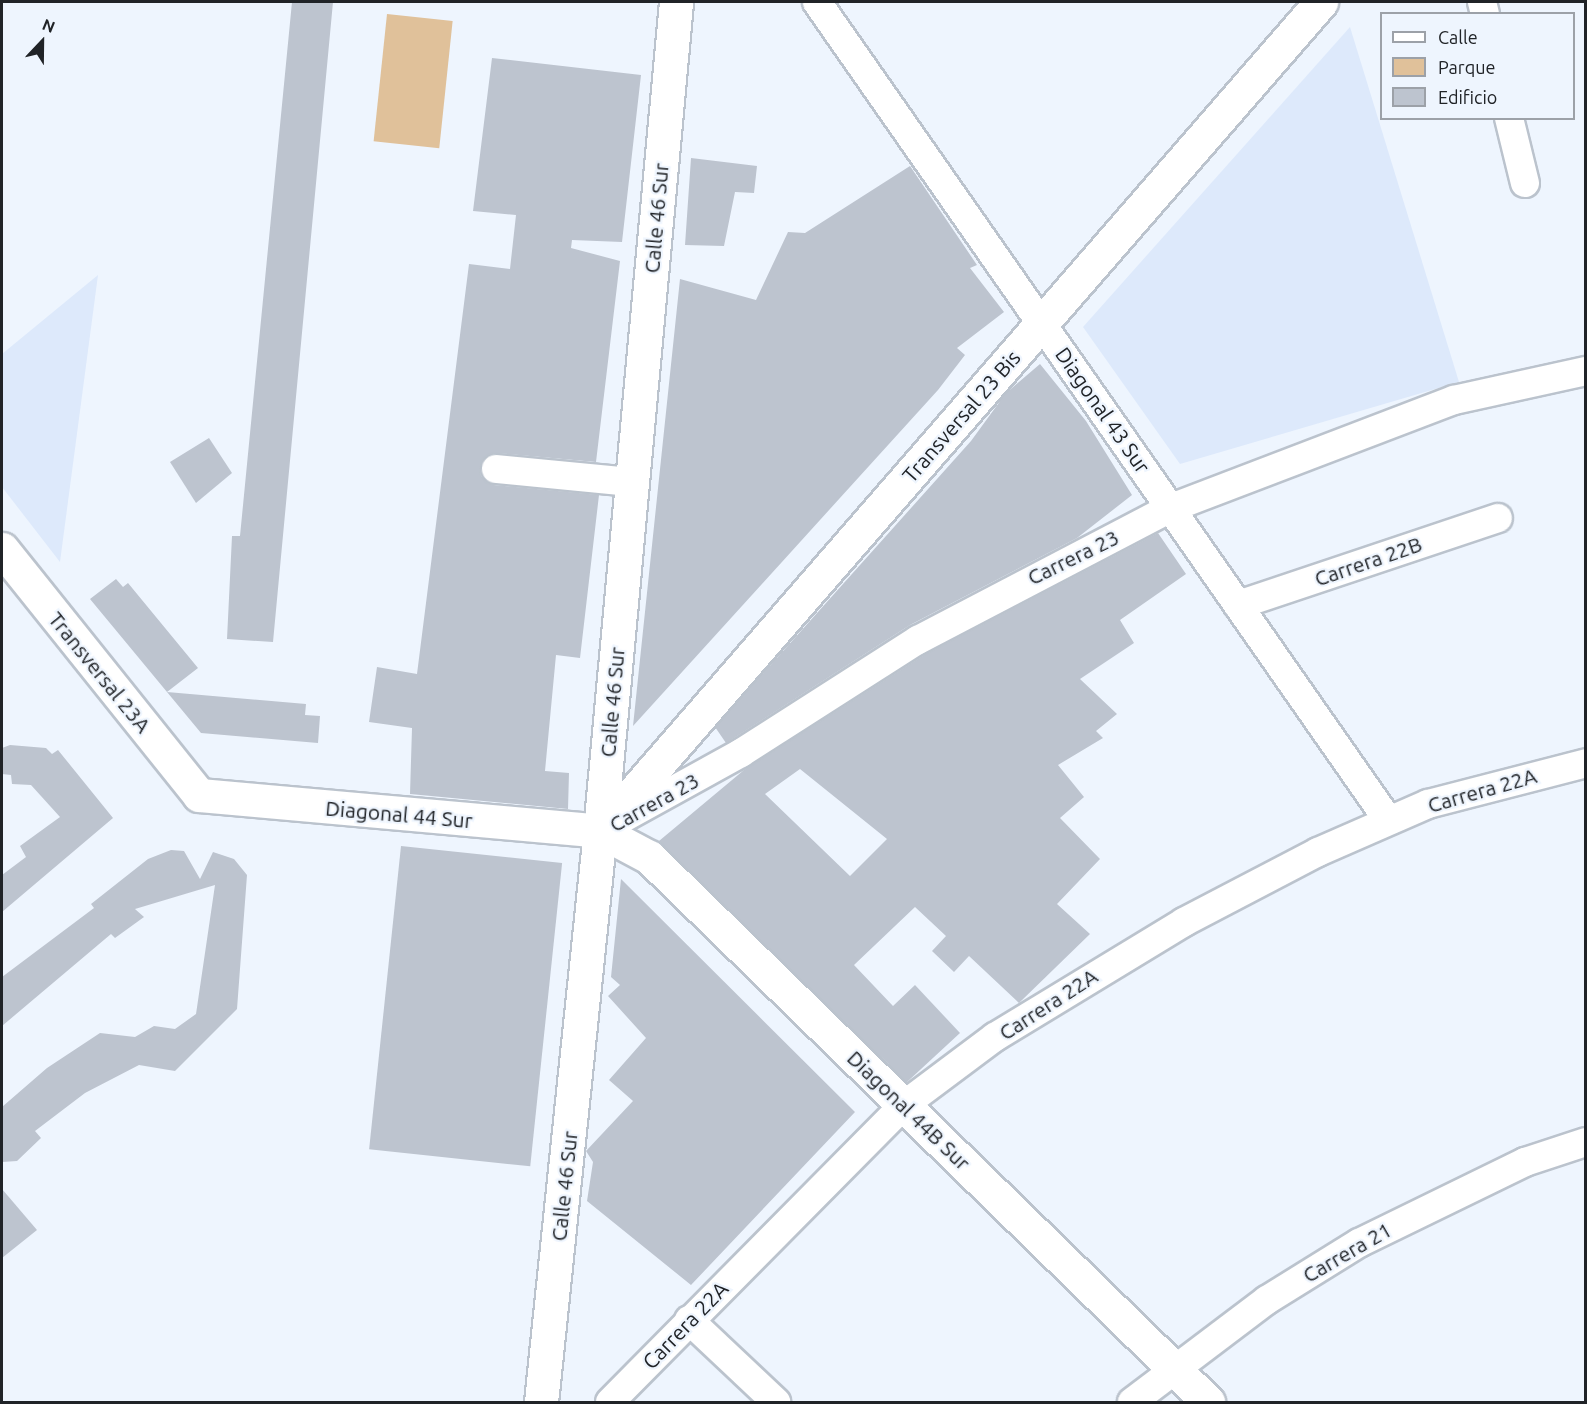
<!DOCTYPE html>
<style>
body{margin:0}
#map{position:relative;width:1587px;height:1404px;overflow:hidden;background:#eef5fe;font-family:Ubuntu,sans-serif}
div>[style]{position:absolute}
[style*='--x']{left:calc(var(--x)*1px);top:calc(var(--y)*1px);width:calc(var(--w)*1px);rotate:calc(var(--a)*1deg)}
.built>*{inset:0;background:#dde9fb}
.green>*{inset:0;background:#e0c19a;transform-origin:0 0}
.building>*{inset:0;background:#bdc4cf;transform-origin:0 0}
.roads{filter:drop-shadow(2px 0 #bbc3cd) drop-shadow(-2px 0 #bbc3cd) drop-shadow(0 2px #bbc3cd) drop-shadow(0 -2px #bbc3cd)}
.minor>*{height:28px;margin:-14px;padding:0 14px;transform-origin:14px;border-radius:14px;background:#fff}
.tertiary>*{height:33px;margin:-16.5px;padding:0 16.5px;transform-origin:16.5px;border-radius:16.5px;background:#fff}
span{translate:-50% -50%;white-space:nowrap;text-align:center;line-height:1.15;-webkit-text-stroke:4.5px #eef5fe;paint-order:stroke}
.street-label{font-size:21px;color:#202327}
.frame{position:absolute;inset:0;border:3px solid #202327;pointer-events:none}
.legend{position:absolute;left:1380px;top:12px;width:195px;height:108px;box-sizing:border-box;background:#eef5fe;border:2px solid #9ca1a8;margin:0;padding:8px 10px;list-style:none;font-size:18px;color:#202327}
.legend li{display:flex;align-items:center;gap:12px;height:30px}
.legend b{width:30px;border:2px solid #9ca1a8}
.north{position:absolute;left:12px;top:12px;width:60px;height:60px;-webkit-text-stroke:4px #eef5fe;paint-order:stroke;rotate:22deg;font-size:16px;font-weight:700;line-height:24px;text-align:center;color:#202327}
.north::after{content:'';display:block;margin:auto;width:21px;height:27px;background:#202327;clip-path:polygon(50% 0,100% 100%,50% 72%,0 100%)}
</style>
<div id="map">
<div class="built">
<div style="clip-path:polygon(1350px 27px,1459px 382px,1180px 464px,1083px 327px)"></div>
<div style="clip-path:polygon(98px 275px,60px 562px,2px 487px,2px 354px)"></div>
</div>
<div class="green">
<div style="left:387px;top:14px;width:66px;height:128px;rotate:6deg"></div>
</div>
<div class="building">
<div style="clip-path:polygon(292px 2px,333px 2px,273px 642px,227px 639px,232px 536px,240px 536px)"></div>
<div style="clip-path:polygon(492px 58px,641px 75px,622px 242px,572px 240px,571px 248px,620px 261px,596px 462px,497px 453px,480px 467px,481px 476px,494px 485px,599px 495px,580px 658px,556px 655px,545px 771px,569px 773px,568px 809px,410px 794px,412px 728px,369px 722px,377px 667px,417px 674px,469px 264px,510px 269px,516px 215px,473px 211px)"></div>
<div style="clip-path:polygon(691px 158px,757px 166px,754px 193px,735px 192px,724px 246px,685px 245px)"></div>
<div style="clip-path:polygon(910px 166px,977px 265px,970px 268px,1004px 312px,957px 348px,965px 355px,938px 390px,633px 726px,680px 279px,756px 300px,788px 232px,805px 233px)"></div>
<div style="clip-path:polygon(1040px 364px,1086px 421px,1132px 495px,1077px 538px,910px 625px,726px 743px,715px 727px,971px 441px,1006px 393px)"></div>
<div style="clip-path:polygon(209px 438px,232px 473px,196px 503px,170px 462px)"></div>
<div style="clip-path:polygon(evenodd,1158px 533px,1186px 574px,1120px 620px,1134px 643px,1080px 679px,1117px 714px,1096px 731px,1103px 738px,1058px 765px,1084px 797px,1060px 818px,1100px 859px,1057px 904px,1090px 934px,1019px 1003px,969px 956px,954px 972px,932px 951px,946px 936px,915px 907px,854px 965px,893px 1006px,915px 985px,960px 1033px,907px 1082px,659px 841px,744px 770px,926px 654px,1158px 533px,800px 769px,887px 839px,850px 876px,765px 794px,800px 769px)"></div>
<div style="clip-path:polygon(116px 579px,123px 587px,128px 583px,198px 668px,167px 692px,90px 599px)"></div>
<div style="clip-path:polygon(167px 692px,306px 704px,305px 715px,320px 716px,318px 743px,201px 733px)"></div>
<div style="clip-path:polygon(10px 745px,46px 748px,52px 754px,58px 750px,113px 818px,2px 912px,2px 875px,26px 857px,20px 846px,60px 817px,31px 785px,12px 784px,11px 775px,2px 774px,2px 748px)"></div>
<div style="left:401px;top:846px;width:162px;height:305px;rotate:6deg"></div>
<div style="clip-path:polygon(171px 850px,184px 851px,200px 879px,213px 852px,234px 859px,247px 875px,237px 1009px,175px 1071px,139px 1065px,85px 1093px,35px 1131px,41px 1138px,17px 1161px,2px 1162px,2px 1107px,47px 1068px,100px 1033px,135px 1037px,154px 1026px,175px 1029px,196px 1014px,215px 885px,135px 909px,144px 917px,115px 938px,111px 934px,2px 1026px,2px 977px,94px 908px,91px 904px,148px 859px)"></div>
<div style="clip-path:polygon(621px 879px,855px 1112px,691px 1285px,587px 1201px,593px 1162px,586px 1151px,633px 1101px,609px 1080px,646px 1038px,608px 996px,620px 985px,611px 977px)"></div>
<div style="clip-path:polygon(2px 1189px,37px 1230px,2px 1258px)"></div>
</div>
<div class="roads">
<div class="minor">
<div style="--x:817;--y:2;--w:998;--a:55.08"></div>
<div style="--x:1482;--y:2;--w:12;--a:76"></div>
<div style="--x:1509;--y:118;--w:67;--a:76.2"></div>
<div style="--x:496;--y:469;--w:137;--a:5.5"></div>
<div style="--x:1238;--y:605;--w:274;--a:-18.5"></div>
<div style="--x:607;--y:827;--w:153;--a:-28.9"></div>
<div style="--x:741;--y:753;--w:210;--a:-32.6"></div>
<div style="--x:918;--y:640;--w:285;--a:-27.6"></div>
<div style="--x:1171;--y:508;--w:303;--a:-20.9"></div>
<div style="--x:1454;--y:400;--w:135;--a:-12.4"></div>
<div style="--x:689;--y:1320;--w:120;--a:43.3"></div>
<div style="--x:610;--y:1402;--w:418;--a:-45.3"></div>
<div style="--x:904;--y:1105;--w:114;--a:-36.8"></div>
<div style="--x:995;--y:1037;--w:221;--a:-31.3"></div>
<div style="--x:1184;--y:922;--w:151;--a:-27.6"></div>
<div style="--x:1318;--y:852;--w:120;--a:-23.6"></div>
<div style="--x:1428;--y:804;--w:163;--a:-14.5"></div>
<div style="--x:1132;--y:1402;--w:169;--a:-37.1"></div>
<div style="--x:1267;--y:1300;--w:108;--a:-31.8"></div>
<div style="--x:1359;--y:1243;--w:185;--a:-26"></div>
<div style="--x:1525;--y:1162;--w:64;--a:-18.2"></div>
</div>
<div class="tertiary">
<div style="--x:2;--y:549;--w:315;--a:51.3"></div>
<div style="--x:199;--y:795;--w:403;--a:5.1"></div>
<div style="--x:600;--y:831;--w:55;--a:28"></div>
<div style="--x:649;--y:857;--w:781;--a:44.27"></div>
<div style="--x:600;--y:831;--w:1099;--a:-48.99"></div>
<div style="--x:541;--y:1402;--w:574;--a:-84.1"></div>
<div style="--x:600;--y:831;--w:832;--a:-84.76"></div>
</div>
</div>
<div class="street-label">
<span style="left:656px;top:218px;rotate:-85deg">Calle 46 Sur</span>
<span style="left:1103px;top:410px;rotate:55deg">Diagonal 43 Sur</span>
<span style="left:961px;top:416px;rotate:-49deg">Transversal 23 Bis</span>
<span style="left:1073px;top:557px;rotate:-26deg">Carrera 23</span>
<span style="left:1368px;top:561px;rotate:-19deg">Carrera 22B</span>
<span style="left:100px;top:672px;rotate:51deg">Transversal 23A</span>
<span style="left:612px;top:702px;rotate:-85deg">Calle 46 Sur</span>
<span style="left:1482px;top:790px;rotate:-16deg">Carrera 22A</span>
<span style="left:654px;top:802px;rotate:-29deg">Carrera 23</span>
<span style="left:399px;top:814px;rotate:5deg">Diagonal 44 Sur</span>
<span style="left:1048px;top:1004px;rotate:-33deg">Carrera 22A</span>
<span style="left:909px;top:1110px;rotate:44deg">Diagonal 44B Sur</span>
<span style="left:564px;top:1186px;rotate:-84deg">Calle 46 Sur</span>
<span style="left:1347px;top:1252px;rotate:-30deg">Carrera 21</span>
<span style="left:685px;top:1325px;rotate:-46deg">Carrera 22A</span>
</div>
<div class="frame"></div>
<ul class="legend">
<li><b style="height:8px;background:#fff"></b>Calle</li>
<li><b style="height:16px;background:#e0c19a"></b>Parque</li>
<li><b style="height:16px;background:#bdc4cf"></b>Edificio</li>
</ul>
<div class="north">N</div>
</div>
